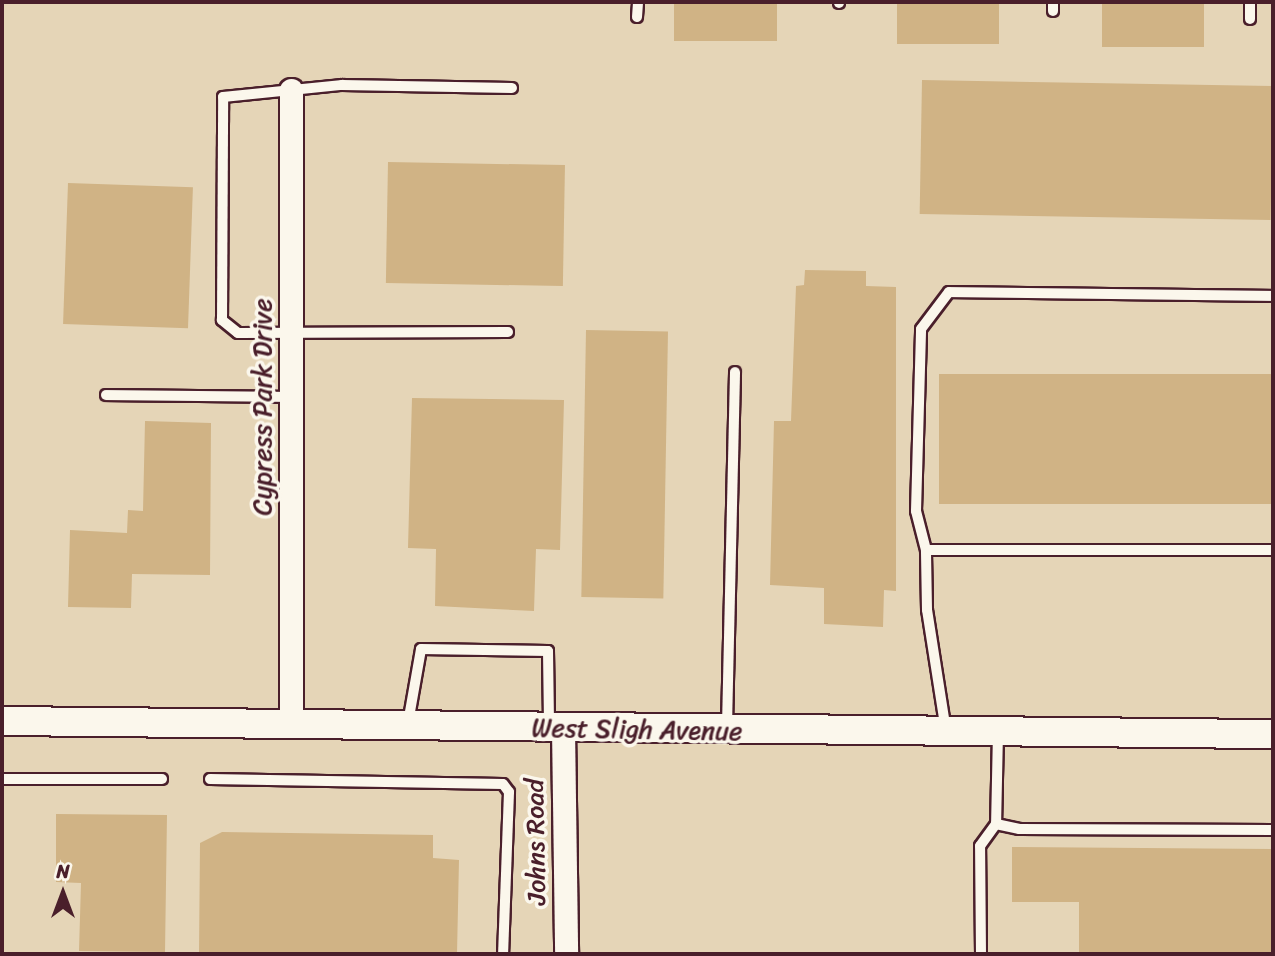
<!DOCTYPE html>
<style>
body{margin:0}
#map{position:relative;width:1275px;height:956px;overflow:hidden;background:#eee3cd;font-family:Sriracha,sans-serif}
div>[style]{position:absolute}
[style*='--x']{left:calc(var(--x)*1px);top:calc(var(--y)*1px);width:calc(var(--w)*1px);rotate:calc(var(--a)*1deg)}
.built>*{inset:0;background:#e5d5b7;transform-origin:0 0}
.building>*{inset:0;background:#d0b385;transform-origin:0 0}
.roads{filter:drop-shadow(2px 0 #4a1f2b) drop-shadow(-2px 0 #4a1f2b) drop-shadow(0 2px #4a1f2b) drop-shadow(0 -2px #4a1f2b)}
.service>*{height:10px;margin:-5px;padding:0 5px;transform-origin:5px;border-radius:5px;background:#fbf7ec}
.minor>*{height:23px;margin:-11.5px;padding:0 11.5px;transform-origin:11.5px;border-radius:11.5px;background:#fbf7ec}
.tertiary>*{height:28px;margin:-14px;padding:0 14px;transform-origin:14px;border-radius:14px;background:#fbf7ec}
span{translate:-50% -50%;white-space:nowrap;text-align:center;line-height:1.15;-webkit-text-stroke:7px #fbf7ec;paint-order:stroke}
.street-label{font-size:26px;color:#4a1f2b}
.frame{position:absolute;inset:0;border:4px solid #4a1f2b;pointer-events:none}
.north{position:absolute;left:28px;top:858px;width:70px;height:70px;-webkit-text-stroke:5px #fbf7ec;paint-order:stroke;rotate:0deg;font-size:19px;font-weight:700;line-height:28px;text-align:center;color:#4a1f2b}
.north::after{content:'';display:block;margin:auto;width:24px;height:32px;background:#4a1f2b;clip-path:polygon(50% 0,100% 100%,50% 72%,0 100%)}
</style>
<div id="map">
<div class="built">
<div style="left:2px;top:2px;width:1271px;height:952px"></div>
</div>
<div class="building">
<div style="left:674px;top:2px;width:103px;height:39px"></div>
<div style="left:897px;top:2px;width:102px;height:42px"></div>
<div style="left:1102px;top:2px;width:102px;height:45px"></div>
<div style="left:922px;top:80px;width:351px;height:134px;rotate:1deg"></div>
<div style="left:388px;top:162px;width:177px;height:121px;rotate:1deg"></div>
<div style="left:68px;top:183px;width:125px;height:141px;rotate:2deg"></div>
<div style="clip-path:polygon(805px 270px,866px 271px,866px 286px,896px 287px,896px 591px,884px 590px,883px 627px,824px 624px,824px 588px,770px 585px,774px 421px,791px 421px,796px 286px,804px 285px)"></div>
<div style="left:586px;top:330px;width:82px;height:267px;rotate:1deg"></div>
<div style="left:939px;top:374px;width:334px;height:130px"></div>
<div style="clip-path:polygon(412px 398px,564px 400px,560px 550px,536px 549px,534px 611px,435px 606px,436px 549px,408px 548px)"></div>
<div style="clip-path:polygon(145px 421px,211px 423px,210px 575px,132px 574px,131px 608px,68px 607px,70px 530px,127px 533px,128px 510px,143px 511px)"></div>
<div style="clip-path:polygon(56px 814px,167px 815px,165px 952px,79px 951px,81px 883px,56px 882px)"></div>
<div style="clip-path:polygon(222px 832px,433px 835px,433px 858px,459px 860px,457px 954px,199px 954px,200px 843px)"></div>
<div style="clip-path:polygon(1012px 847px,1273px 849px,1273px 954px,1079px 954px,1079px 902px,1012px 902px)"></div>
</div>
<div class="roads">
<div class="service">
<div style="--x:1053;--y:2;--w:9;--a:90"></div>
<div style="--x:839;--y:3;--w:1;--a:-90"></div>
<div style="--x:637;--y:17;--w:15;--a:-86"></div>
<div style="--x:1250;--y:19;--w:17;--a:-90"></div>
<div style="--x:508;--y:332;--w:270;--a:179.8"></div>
<div style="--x:238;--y:333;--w:21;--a:-141"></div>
<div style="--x:222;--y:320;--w:223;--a:-89.7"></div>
<div style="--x:223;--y:97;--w:120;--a:-5.8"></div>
<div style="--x:342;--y:85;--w:170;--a:1"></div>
<div style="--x:106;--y:395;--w:185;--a:0.6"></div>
<div style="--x:926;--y:550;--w:40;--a:-104.4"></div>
<div style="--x:916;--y:511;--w:182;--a:-88.4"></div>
<div style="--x:921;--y:329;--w:46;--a:-52.9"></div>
<div style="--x:949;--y:292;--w:324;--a:0.7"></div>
<div style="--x:408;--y:723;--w:75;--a:-80"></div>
<div style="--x:421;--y:649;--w:127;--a:0.9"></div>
<div style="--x:548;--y:651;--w:75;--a:89.2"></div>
<div style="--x:727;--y:726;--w:354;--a:-88.7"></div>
<div style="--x:946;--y:731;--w:122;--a:-98.9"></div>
<div style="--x:927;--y:610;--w:60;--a:-91"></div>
<div style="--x:926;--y:550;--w:347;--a:0"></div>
<div style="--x:998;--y:732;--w:92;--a:91.2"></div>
<div style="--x:996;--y:824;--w:24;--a:12"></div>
<div style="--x:1019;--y:829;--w:254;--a:0.2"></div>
<div style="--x:2;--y:779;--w:160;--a:0"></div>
<div style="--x:210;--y:779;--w:293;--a:1"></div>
<div style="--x:503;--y:784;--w:10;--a:53"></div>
<div style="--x:509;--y:792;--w:162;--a:92.1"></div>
<div style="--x:981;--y:954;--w:108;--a:-90.5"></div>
<div style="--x:980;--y:846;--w:27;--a:-54"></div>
</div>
<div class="minor">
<div style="--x:291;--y:90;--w:635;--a:90"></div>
<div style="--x:563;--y:728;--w:226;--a:89.2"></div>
</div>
<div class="tertiary">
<div style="--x:2;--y:721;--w:1271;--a:0.59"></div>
</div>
</div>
<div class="street-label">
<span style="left:263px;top:407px;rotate:-90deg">Cypress Park Drive</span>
<span style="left:637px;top:730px;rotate:1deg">West Sligh Avenue</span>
<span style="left:536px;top:842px;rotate:-91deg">Johns Road</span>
</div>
<div class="frame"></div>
<div class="north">N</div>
</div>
